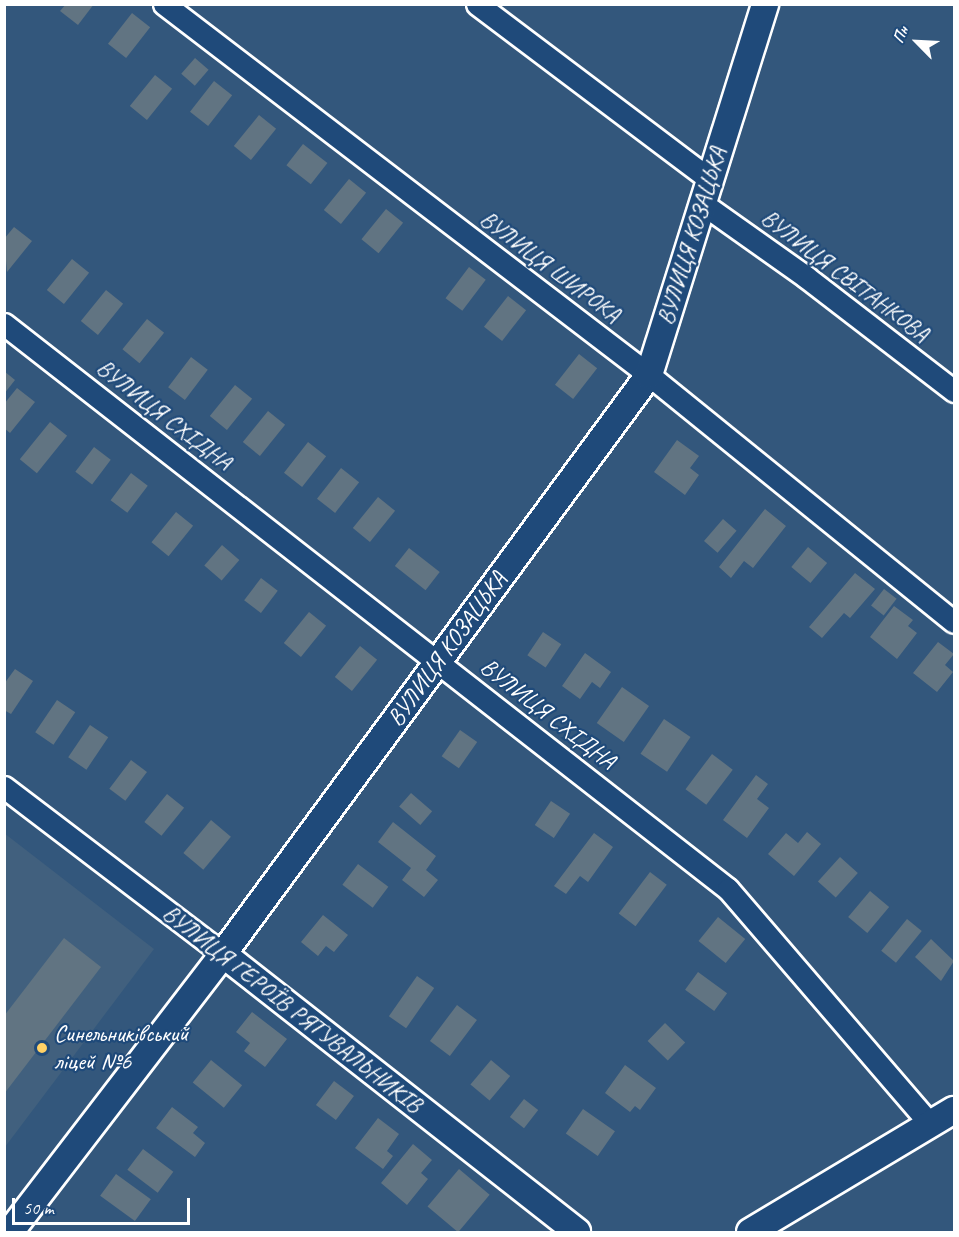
<!DOCTYPE html>
<meta charset="utf-8">
<style>
body{margin:0}
#map{position:relative;width:959px;height:1237px;overflow:hidden;background:#33577c;font-family:Caveat,sans-serif}
div>[style]{position:absolute}
[style*='--x']{left:calc(var(--x)*1px);top:calc(var(--y)*1px);width:calc(var(--w)*1px);rotate:calc(var(--a)*1deg)}
.built>*{inset:0;background:#41607e}
.building>*{inset:0;background:#617482;transform-origin:0 0}
.roads{filter:drop-shadow(2px 0 #fff) drop-shadow(-2px 0 #fff) drop-shadow(0 2px #fff) drop-shadow(0 -2px #fff)}
.minor>*{height:21px;margin:-10.5px;padding:0 10.5px;transform-origin:10.5px;border-radius:10.5px;background:#1f4a7a}
.tertiary>*{height:26px;margin:-13px;padding:0 13px;transform-origin:13px;border-radius:13px;background:#1f4a7a}
.dots>*{width:16px;height:16px;translate:-50% -50%;box-sizing:border-box;border:3px solid #1f4a7a;border-radius:50%}
span{translate:-50% -50%;white-space:nowrap;text-align:center;line-height:1.15;-webkit-text-stroke:4.5px #1f4a7a;paint-order:stroke}
.street-label{font-size:24px;color:#fff}
.poi-label{font-size:24px;color:#fff}
.left{translate:0 -50%;text-align:left}
.frame{position:absolute;inset:0;border:6px solid #fff;pointer-events:none}
.north{position:absolute;left:887px;top:12px;width:60px;height:60px;-webkit-text-stroke:4px #1f4a7a;paint-order:stroke;rotate:294deg;font-size:16px;font-weight:700;line-height:24px;text-align:center;color:#fff}
.north::after{content:'';display:block;margin:auto;width:21px;height:27px;background:#fff;clip-path:polygon(50% 0,100% 100%,50% 72%,0 100%)}
.scale{position:absolute;left:12px;top:1198px;width:178px;height:27px;box-sizing:border-box;border:3px solid #fff;border-top:0;padding-left:8px;font-size:18px;line-height:21px;white-space:nowrap;color:#fff;-webkit-text-stroke:4px #1f4a7a;paint-order:stroke}
</style>
<div id="map">
<div class="built">
<div style="clip-path:polygon(4px 833px,154px 949px,5px 1147px,4px 1147px)"></div>
</div>
<div class="building">
<div style="clip-path:polygon(66px 4px,94px 4px,78px 25px,60px 11px)"></div>
<div style="left:132px;top:13px;width:23px;height:39px;rotate:38deg"></div>
<div style="left:195px;top:58px;width:18px;height:21px;rotate:41deg"></div>
<div style="left:155px;top:75px;width:22px;height:40px;rotate:39deg"></div>
<div style="left:214px;top:81px;width:23px;height:39px;rotate:38deg"></div>
<div style="left:259px;top:115px;width:22px;height:40px;rotate:39deg"></div>
<div style="left:303px;top:144px;width:31px;height:27px;rotate:38deg"></div>
<div style="left:349px;top:179px;width:22px;height:40px;rotate:39deg"></div>
<div style="left:386px;top:209px;width:22px;height:39px;rotate:39deg"></div>
<div style="clip-path:polygon(14px 227px,32px 241px,7px 272px,4px 239px)"></div>
<div style="left:72px;top:259px;width:22px;height:40px;rotate:39deg"></div>
<div style="left:469px;top:267px;width:21px;height:39px;rotate:37deg"></div>
<div style="left:106px;top:290px;width:22px;height:40px;rotate:39deg"></div>
<div style="left:508px;top:296px;width:23px;height:39px;rotate:38deg"></div>
<div style="left:147px;top:319px;width:22px;height:39px;rotate:39deg"></div>
<div style="left:579px;top:354px;width:23px;height:39px;rotate:38deg"></div>
<div style="left:191px;top:357px;width:21px;height:38px;rotate:37deg"></div>
<div style="clip-path:polygon(4px 371px,15px 380px,4px 394px)"></div>
<div style="left:235px;top:385px;width:22px;height:40px;rotate:39deg"></div>
<div style="clip-path:polygon(17px 388px,35px 402px,10px 433px,4px 428px,4px 404px)"></div>
<div style="left:268px;top:411px;width:22px;height:40px;rotate:39deg"></div>
<div style="left:50px;top:422px;width:22px;height:48px;rotate:39deg"></div>
<div style="clip-path:polygon(677px 440px,699px 456px,690px 468px,699px 475px,685px 495px,654px 472px)"></div>
<div style="left:308px;top:442px;width:23px;height:39px;rotate:38deg"></div>
<div style="left:94px;top:447px;width:21px;height:31px;rotate:37deg"></div>
<div style="left:341px;top:468px;width:23px;height:39px;rotate:38deg"></div>
<div style="left:131px;top:473px;width:21px;height:34px;rotate:37deg"></div>
<div style="left:378px;top:497px;width:22px;height:40px;rotate:39deg"></div>
<div style="clip-path:polygon(765px 509px,786px 526px,753px 568px,744px 561px,731px 578px,719px 567px)"></div>
<div style="left:176px;top:512px;width:22px;height:39px;rotate:39deg"></div>
<div style="left:723px;top:519px;width:18px;height:29px;rotate:41deg"></div>
<div style="left:222px;top:545px;width:23px;height:27px;rotate:41deg"></div>
<div style="left:808px;top:547px;width:25px;height:26px;rotate:40deg"></div>
<div style="left:409px;top:548px;width:39px;height:23px;rotate:38deg"></div>
<div style="clip-path:polygon(855px 573px,875px 589px,850px 618px,844px 613px,822px 638px,809px 627px)"></div>
<div style="left:261px;top:578px;width:21px;height:28px;rotate:37deg"></div>
<div style="left:884px;top:589px;width:16px;height:21px;rotate:38deg"></div>
<div style="clip-path:polygon(894px 606px,913px 620px,908px 626px,917px 633px,897px 659px,870px 637px)"></div>
<div style="left:309px;top:612px;width:22px;height:40px;rotate:39deg"></div>
<div style="left:543px;top:632px;width:22px;height:28px;rotate:34deg"></div>
<div style="clip-path:polygon(938px 642px,954px 654px,945px 665px,953px 672px,937px 692px,913px 673px)"></div>
<div style="left:360px;top:646px;width:22px;height:40px;rotate:39deg"></div>
<div style="clip-path:polygon(585px 653px,611px 672px,600px 688px,592px 682px,580px 699px,562px 686px)"></div>
<div style="clip-path:polygon(15px 669px,33px 681px,11px 714px,4px 710px,4px 684px)"></div>
<div style="left:622px;top:687px;width:33px;height:44px;rotate:35deg"></div>
<div style="left:57px;top:700px;width:22px;height:39px;rotate:34deg"></div>
<div style="left:664px;top:719px;width:32px;height:42px;rotate:34deg"></div>
<div style="left:90px;top:725px;width:22px;height:39px;rotate:34deg"></div>
<div style="left:460px;top:730px;width:21px;height:32px;rotate:35deg"></div>
<div style="left:712px;top:754px;width:26px;height:44px;rotate:37deg"></div>
<div style="left:131px;top:760px;width:20px;height:36px;rotate:37deg"></div>
<div style="clip-path:polygon(756px 775px,768px 784px,757px 799px,769px 808px,747px 838px,723px 820px)"></div>
<div style="left:411px;top:793px;width:28px;height:18px;rotate:41deg"></div>
<div style="left:167px;top:794px;width:22px;height:36px;rotate:39deg"></div>
<div style="left:551px;top:801px;width:23px;height:29px;rotate:34deg"></div>
<div style="left:211px;top:820px;width:26px;height:43px;rotate:40deg"></div>
<div style="clip-path:polygon(393px 822px,436px 856px,426px 870px,438px 880px,424px 897px,402px 880px,411px 868px,378px 842px)"></div>
<div style="clip-path:polygon(807px 832px,821px 844px,794px 876px,768px 854px,786px 833px,798px 843px)"></div>
<div style="clip-path:polygon(594px 833px,613px 847px,588px 882px,580px 876px,566px 894px,554px 886px)"></div>
<div style="left:840px;top:857px;width:24px;height:33px;rotate:42deg"></div>
<div style="left:358px;top:864px;width:38px;height:26px;rotate:37deg"></div>
<div style="left:650px;top:872px;width:21px;height:52px;rotate:37deg"></div>
<div style="left:870px;top:891px;width:25px;height:34px;rotate:40deg"></div>
<div style="clip-path:polygon(323px 915px,348px 935px,334px 952px,326px 946px,318px 956px,301px 942px)"></div>
<div style="left:718px;top:917px;width:35px;height:31px;rotate:39deg"></div>
<div style="left:907px;top:919px;width:19px;height:41px;rotate:39deg"></div>
<div style="clip-path:polygon(64px 938px,101px 967px,4px 1094px,4px 1016px)"></div>
<div style="clip-path:polygon(931px 939px,954px 961px,941px 981px,915px 957px)"></div>
<div style="left:698px;top:972px;width:36px;height:22px;rotate:36deg"></div>
<div style="left:417px;top:976px;width:21px;height:49px;rotate:35deg"></div>
<div style="left:457px;top:1005px;width:25px;height:45px;rotate:37deg"></div>
<div style="clip-path:polygon(252px 1012px,287px 1039px,265px 1067px,244px 1051px,250px 1043px,236px 1032px)"></div>
<div style="left:665px;top:1023px;width:28px;height:25px;rotate:44deg"></div>
<div style="left:211px;top:1060px;width:40px;height:29px;rotate:39deg"></div>
<div style="left:491px;top:1060px;width:25px;height:32px;rotate:40deg"></div>
<div style="clip-path:polygon(625px 1065px,656px 1088px,640px 1110px,635px 1106px,630px 1112px,605px 1093px)"></div>
<div style="left:334px;top:1081px;width:25px;height:30px;rotate:37deg"></div>
<div style="left:524px;top:1099px;width:18px;height:23px;rotate:38deg"></div>
<div style="clip-path:polygon(172px 1107px,198px 1127px,193px 1133px,205px 1143px,195px 1157px,156px 1128px)"></div>
<div style="left:583px;top:1109px;width:39px;height:30px;rotate:35deg"></div>
<div style="clip-path:polygon(378px 1118px,399px 1134px,387px 1151px,393px 1156px,383px 1169px,355px 1148px)"></div>
<div style="clip-path:polygon(413px 1144px,432px 1160px,421px 1173px,428px 1179px,407px 1205px,381px 1183px)"></div>
<div style="left:143px;top:1149px;width:38px;height:26px;rotate:37deg"></div>
<div style="left:459px;top:1169px;width:40px;height:49px;rotate:40deg"></div>
<div style="left:116px;top:1174px;width:43px;height:27px;rotate:36deg"></div>
</div>
<div class="roads">
<div class="minor">
<div style="--x:164;--y:4;--w:611;--a:37.41"></div>
<div style="--x:649;--y:375;--w:392;--a:39"></div>
<div style="--x:477;--y:4;--w:291;--a:37"></div>
<div style="--x:703;--y:204;--w:126;--a:35.3"></div>
<div style="--x:806;--y:277;--w:187;--a:37.6"></div>
<div style="--x:4;--y:324;--w:918;--a:37.97"></div>
<div style="--x:728;--y:889;--w:310;--a:49.3"></div>
<div style="--x:4;--y:787;--w:275;--a:37.3"></div>
</div>
<div class="tertiary">
<div style="--x:223;--y:954;--w:450;--a:38.1"></div>
<div style="--x:10;--y:1232;--w:350;--a:-52.5"></div>
<div style="--x:223;--y:954;--w:719;--a:-53.66"></div>
<div style="--x:649;--y:375;--w:389;--a:-72.6"></div>
<div style="--x:750;--y:1232;--w:238;--a:-30.9"></div>
</div>
</div>
<div class="dots">
<div style="left:42px;top:1048px;background:#ffd166"></div>
</div>
<div class="street-label">
<span style="left:692px;top:236px;rotate:-73deg">ВУЛИЦЯ КОЗАЦЬКА</span>
<span style="left:550px;top:267px;rotate:37deg">ВУЛИЦЯ ШИРОКА</span>
<span style="left:845px;top:276px;rotate:37deg">ВУЛИЦЯ СВІТАНКОВА</span>
<span style="left:164px;top:415px;rotate:38deg">ВУЛИЦЯ СХІДНА</span>
<span style="left:447px;top:649px;rotate:-54deg">ВУЛИЦЯ КОЗАЦЬКА</span>
<span style="left:548px;top:714px;rotate:38deg">ВУЛИЦЯ СХІДНА</span>
<span style="left:292px;top:1009px;rotate:38deg">ВУЛИЦЯ ГЕРОЇВ РЯТУВАЛЬНИКІВ</span>
</div>
<div class="poi-label">
<span class="left" style="left:54px;top:1048px">Синельниківський<br>ліцей №6</span>
</div>
<div class="frame"></div>
<div class="north">Пн</div>
<div class="scale">50 m</div>
</div>
